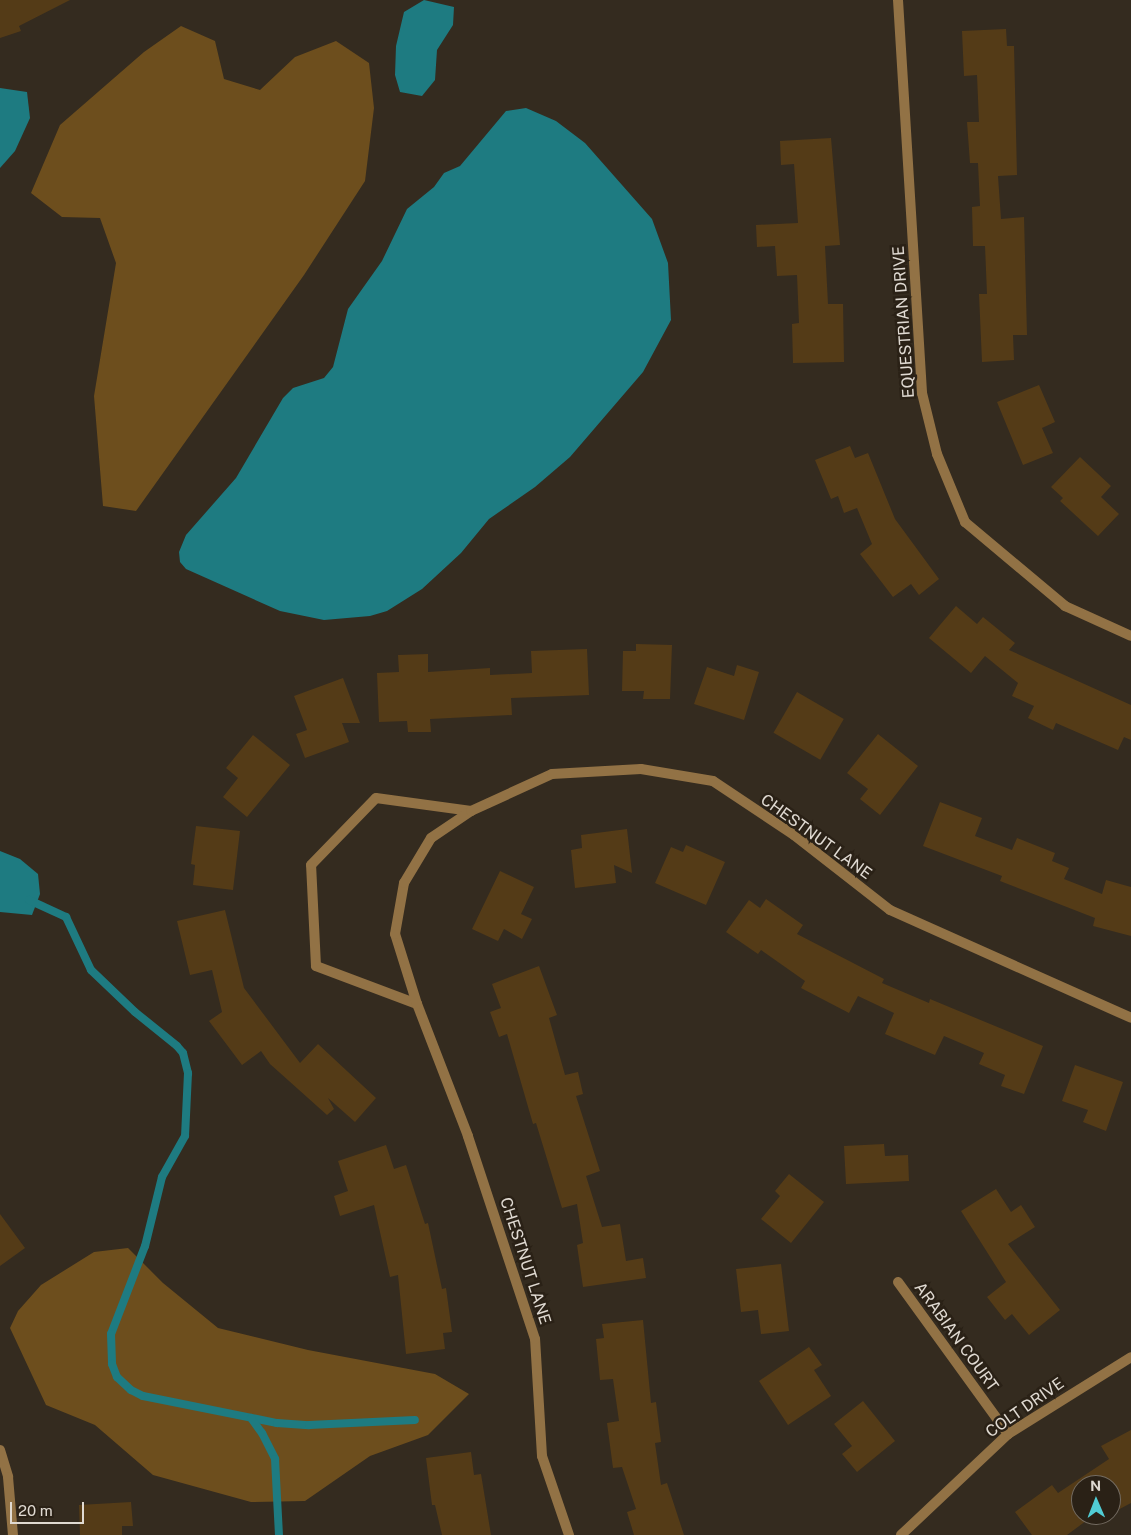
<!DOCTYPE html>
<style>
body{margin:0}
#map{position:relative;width:1131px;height:1535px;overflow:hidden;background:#342b1f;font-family:"Public Sans",sans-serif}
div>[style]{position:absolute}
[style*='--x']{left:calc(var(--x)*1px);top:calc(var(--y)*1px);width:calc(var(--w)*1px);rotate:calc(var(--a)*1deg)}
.green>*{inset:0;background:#6d4e1d}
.water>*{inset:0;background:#1e7b81}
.stream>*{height:8px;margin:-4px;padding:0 4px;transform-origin:4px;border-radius:4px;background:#1e7b81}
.building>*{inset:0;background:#543b17;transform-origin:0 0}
.minor>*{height:10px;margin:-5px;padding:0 5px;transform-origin:5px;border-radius:5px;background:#927245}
span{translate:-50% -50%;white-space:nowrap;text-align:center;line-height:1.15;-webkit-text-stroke:5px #2a2116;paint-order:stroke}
.street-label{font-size:16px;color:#e0dad2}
.north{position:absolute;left:1071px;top:1475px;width:50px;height:50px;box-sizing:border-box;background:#2a2116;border:1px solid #736b61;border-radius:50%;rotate:359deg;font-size:14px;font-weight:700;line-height:20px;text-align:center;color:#e0dad2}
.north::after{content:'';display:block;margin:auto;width:18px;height:22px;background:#51ccd4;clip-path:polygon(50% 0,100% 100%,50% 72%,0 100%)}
.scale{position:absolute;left:10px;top:1502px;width:74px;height:22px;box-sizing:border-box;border:2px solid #e0dad2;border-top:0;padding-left:6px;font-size:15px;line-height:18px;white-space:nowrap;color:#e0dad2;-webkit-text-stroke:4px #2a2116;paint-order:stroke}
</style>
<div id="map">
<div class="green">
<div style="clip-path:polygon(181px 26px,215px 41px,224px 79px,260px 90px,295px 57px,336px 41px,369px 63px,374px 108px,365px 181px,304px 275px,136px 511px,103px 506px,94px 396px,116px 263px,100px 218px,62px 217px,31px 193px,60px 125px,144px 52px)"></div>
<div style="clip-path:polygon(128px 1248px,163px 1283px,218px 1328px,308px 1350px,435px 1374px,469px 1394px,428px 1435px,370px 1456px,305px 1501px,251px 1502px,153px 1475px,95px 1425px,46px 1405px,10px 1328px,18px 1311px,41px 1285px,94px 1252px)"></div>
</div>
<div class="water">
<div style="clip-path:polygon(424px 0,454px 7px,453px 25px,437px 50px,435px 80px,422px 96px,400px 92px,395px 75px,396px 46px,404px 12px)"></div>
<div style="clip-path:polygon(0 88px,27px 92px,30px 118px,15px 151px,0 168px)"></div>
<div style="clip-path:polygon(526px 108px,556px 121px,585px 143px,652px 219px,668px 263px,671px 320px,643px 372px,570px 457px,535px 487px,489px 519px,461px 553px,422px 589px,387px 611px,370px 616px,324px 620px,280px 611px,186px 569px,180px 562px,179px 552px,186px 535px,236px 478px,283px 398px,293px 388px,324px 378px,333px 367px,348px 309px,382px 261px,407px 209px,434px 187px,444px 173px,460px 166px,506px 111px)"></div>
<div style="clip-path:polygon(0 851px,20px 859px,38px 874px,40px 894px,32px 915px,0 912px)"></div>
</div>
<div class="stream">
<div style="--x:29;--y:900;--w:41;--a:24.7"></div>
<div style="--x:66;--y:917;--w:59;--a:64.7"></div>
<div style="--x:91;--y:970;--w:61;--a:43.7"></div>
<div style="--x:135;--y:1012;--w:54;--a:39"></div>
<div style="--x:177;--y:1046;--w:9;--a:49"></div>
<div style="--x:183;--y:1053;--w:21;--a:76"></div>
<div style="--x:188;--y:1073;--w:63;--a:92.7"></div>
<div style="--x:185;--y:1136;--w:47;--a:119.3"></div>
<div style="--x:162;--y:1177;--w:71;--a:103.8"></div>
<div style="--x:145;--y:1246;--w:94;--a:111.1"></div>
<div style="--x:111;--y:1334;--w:30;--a:88"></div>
<div style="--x:112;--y:1364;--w:14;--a:69"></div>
<div style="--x:117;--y:1377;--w:19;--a:43"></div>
<div style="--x:131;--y:1390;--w:13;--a:27"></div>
<div style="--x:143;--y:1396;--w:137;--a:11.4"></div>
<div style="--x:277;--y:1423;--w:32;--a:4"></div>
<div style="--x:309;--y:1425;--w:106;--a:-2.7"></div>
<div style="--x:251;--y:1418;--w:19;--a:54"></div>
<div style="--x:262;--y:1433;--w:29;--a:63"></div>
<div style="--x:275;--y:1459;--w:76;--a:87"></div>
</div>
<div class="building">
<div style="clip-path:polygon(0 0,70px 0,19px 26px,21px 31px,0 38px)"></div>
<div style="clip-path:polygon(1006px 29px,1007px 46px,1014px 46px,1017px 175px,998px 176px,1001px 219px,1024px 217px,1027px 335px,1013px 335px,1014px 360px,982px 362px,979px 294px,987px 294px,985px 246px,973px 246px,972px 207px,980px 206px,978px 163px,970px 163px,967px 122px,979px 122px,977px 75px,964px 76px,962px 31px)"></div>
<div style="clip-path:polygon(831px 138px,840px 245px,825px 246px,828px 304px,843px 304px,844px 362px,793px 363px,792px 324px,799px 323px,797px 275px,777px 276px,775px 246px,757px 247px,756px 225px,798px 223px,794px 164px,781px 165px,780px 141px)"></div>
<div style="clip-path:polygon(1039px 385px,1055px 422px,1042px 428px,1053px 453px,1023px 465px,997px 402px)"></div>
<div style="clip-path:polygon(850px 446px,855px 458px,868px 453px,895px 519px,939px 579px,919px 595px,911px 584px,893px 597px,860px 554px,872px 544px,857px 508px,844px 513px,838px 496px,831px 499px,815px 460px)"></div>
<div style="clip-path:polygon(1080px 457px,1111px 486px,1101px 497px,1119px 514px,1098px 536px,1060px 501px,1063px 498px,1051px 487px)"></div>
<div style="clip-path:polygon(956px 606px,977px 624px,983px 617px,1015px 643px,1009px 650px,1131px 705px,1131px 740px,1124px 737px,1118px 750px,1056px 723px,1053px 730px,1028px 718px,1034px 706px,1012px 696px,1018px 683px,985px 656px,971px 673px,929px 638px)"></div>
<div style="clip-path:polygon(636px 644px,672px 645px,670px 699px,643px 699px,644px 691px,622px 691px,623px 651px,636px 651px)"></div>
<div style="clip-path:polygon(587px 649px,589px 695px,511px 698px,512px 715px,430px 719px,431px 732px,408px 732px,407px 721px,379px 722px,377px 673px,399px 672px,398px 655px,428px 654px,428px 672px,490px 668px,490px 675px,532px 673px,531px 651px)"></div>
<div style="clip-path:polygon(737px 665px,759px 672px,744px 720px,694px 704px,707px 667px,734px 676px)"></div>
<div style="clip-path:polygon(343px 678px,360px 723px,342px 723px,349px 742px,305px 758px,296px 734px,307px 730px,294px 696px)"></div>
<div style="left:797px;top:692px;width:54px;height:47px;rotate:30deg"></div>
<div style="clip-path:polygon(878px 734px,918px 766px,880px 815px,860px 799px,868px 789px,847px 773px)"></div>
<div style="clip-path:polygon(253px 735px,290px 765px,247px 817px,223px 797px,238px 778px,226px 768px)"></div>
<div style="clip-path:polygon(940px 802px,982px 818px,975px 836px,1012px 850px,1017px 838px,1055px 853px,1052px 861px,1069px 868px,1064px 879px,1102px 894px,1106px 880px,1131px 887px,1131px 936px,1093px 926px,1095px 918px,1000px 881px,1002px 876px,923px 846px)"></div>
<div style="clip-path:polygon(196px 826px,240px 831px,233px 890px,193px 885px,195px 865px,191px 864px)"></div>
<div style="clip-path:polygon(627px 829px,632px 873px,614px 865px,616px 883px,575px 888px,571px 850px,582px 848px,581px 835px)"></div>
<div style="clip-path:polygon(686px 845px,725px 862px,706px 905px,655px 883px,671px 847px,683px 852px)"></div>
<div style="clip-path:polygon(500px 871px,534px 887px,521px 914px,532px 919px,522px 939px,504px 929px,498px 941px,472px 929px)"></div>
<div style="clip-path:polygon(766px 899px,803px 925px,797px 934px,884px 979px,882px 983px,929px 1003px,930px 999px,1043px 1046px,1024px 1094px,1001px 1086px,1005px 1075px,979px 1064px,984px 1053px,944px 1036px,935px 1055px,885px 1034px,894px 1013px,858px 996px,849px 1013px,801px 988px,805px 981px,761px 950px,758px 954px,726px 932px,749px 900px,760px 908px)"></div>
<div style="clip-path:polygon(225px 910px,244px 988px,300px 1063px,318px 1044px,376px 1098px,355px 1122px,328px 1098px,334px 1109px,327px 1115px,270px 1064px,261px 1051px,242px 1065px,209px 1021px,222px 1012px,212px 970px,190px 975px,177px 921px)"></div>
<div style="clip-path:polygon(539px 966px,557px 1015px,549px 1018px,565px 1075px,578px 1072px,583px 1094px,576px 1096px,600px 1171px,586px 1176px,602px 1227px,620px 1224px,626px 1261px,643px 1258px,646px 1278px,583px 1287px,577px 1245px,583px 1243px,577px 1204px,562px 1208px,536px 1123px,533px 1124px,507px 1034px,499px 1037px,490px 1012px,501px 1008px,492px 984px)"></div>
<div style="clip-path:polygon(1075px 1065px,1123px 1082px,1106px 1131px,1083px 1122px,1088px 1110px,1062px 1101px)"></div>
<div style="clip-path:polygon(884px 1144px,885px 1156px,908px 1155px,909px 1181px,846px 1184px,844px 1146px)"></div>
<div style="clip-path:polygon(386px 1145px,394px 1169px,406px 1165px,425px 1224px,428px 1223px,442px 1289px,446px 1288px,452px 1332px,443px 1333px,445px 1349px,406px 1354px,398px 1275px,390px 1277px,374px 1205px,340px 1216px,334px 1196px,348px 1191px,338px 1161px)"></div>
<div style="clip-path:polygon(789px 1174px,824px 1202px,791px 1243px,761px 1219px,780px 1196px,775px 1191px)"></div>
<div style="clip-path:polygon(996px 1189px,1011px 1212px,1021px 1205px,1035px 1227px,1008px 1244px,1060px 1310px,1029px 1335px,1012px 1314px,1005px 1320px,987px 1297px,1006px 1282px,961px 1211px)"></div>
<div style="clip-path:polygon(0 1214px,25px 1248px,0 1266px)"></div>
<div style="clip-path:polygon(781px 1264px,789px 1331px,761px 1334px,758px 1310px,741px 1312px,736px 1269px)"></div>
<div style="clip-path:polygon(643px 1320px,651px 1403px,656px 1402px,661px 1442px,655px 1443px,661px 1485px,667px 1483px,684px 1535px,634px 1535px,627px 1512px,636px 1509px,622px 1467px,613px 1468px,607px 1423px,619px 1421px,613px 1379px,600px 1380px,596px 1339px,604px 1338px,602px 1324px)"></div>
<div style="clip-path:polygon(809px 1347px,822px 1365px,814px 1370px,831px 1396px,788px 1425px,759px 1381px)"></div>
<div style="clip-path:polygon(863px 1401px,895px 1441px,857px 1472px,842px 1454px,852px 1446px,834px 1424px)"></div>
<div style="clip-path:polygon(1131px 1430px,1131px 1503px,1112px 1513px,1111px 1485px,1081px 1485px,1081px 1515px,1094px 1515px,1067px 1535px,1032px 1535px,1015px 1512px,1052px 1485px,1058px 1493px,1109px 1459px,1101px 1446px)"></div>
<div style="clip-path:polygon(471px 1452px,474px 1475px,481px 1474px,491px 1535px,442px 1535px,435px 1505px,432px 1505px,426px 1458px)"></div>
<div style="clip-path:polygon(131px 1502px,133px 1526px,122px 1526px,122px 1535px,80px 1535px,79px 1505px)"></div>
</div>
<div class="minor">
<div style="--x:898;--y:0;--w:394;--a:86.5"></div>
<div style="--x:922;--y:393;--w:63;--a:76.2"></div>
<div style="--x:937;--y:454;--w:74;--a:67.6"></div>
<div style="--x:965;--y:522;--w:131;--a:40"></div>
<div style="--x:1065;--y:606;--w:72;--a:24.4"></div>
<div style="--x:417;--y:1004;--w:108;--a:-159.4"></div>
<div style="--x:316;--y:966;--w:101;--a:-92.8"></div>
<div style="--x:311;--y:865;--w:93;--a:-45.9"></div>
<div style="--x:376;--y:798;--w:96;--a:7.8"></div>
<div style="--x:898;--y:1282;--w:188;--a:54.1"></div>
<div style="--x:0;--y:1450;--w:28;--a:73"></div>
<div style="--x:8;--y:1477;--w:58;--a:85.1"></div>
<div style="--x:569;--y:1535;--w:83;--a:-108.9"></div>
<div style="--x:542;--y:1456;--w:117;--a:-93.4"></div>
<div style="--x:535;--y:1339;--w:214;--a:-108.3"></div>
<div style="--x:468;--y:1136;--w:142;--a:-111.1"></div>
<div style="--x:417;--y:1004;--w:73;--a:-107.4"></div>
<div style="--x:395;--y:934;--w:52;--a:-80"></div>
<div style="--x:404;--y:883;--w:52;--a:-59"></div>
<div style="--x:431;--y:838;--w:48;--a:-34"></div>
<div style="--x:471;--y:811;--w:89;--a:-24.6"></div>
<div style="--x:552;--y:774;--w:89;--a:-3.2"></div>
<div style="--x:641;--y:769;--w:73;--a:9.5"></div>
<div style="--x:713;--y:781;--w:97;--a:33.7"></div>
<div style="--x:794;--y:835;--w:122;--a:38"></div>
<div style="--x:890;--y:910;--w:264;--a:24.1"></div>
<div style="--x:901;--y:1535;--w:147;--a:-43.3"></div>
<div style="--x:1008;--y:1434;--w:145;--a:-32"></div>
</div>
<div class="street-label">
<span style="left:904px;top:322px;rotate:-94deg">EQUESTRIAN DRIVE</span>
<span style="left:816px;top:837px;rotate:36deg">CHESTNUT LANE</span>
<span style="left:525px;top:1261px;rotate:72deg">CHESTNUT LANE</span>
<span style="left:956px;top:1337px;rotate:54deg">ARABIAN COURT</span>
<span style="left:1025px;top:1408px;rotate:-35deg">COLT DRIVE</span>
</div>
<div class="north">N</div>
<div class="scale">20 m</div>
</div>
